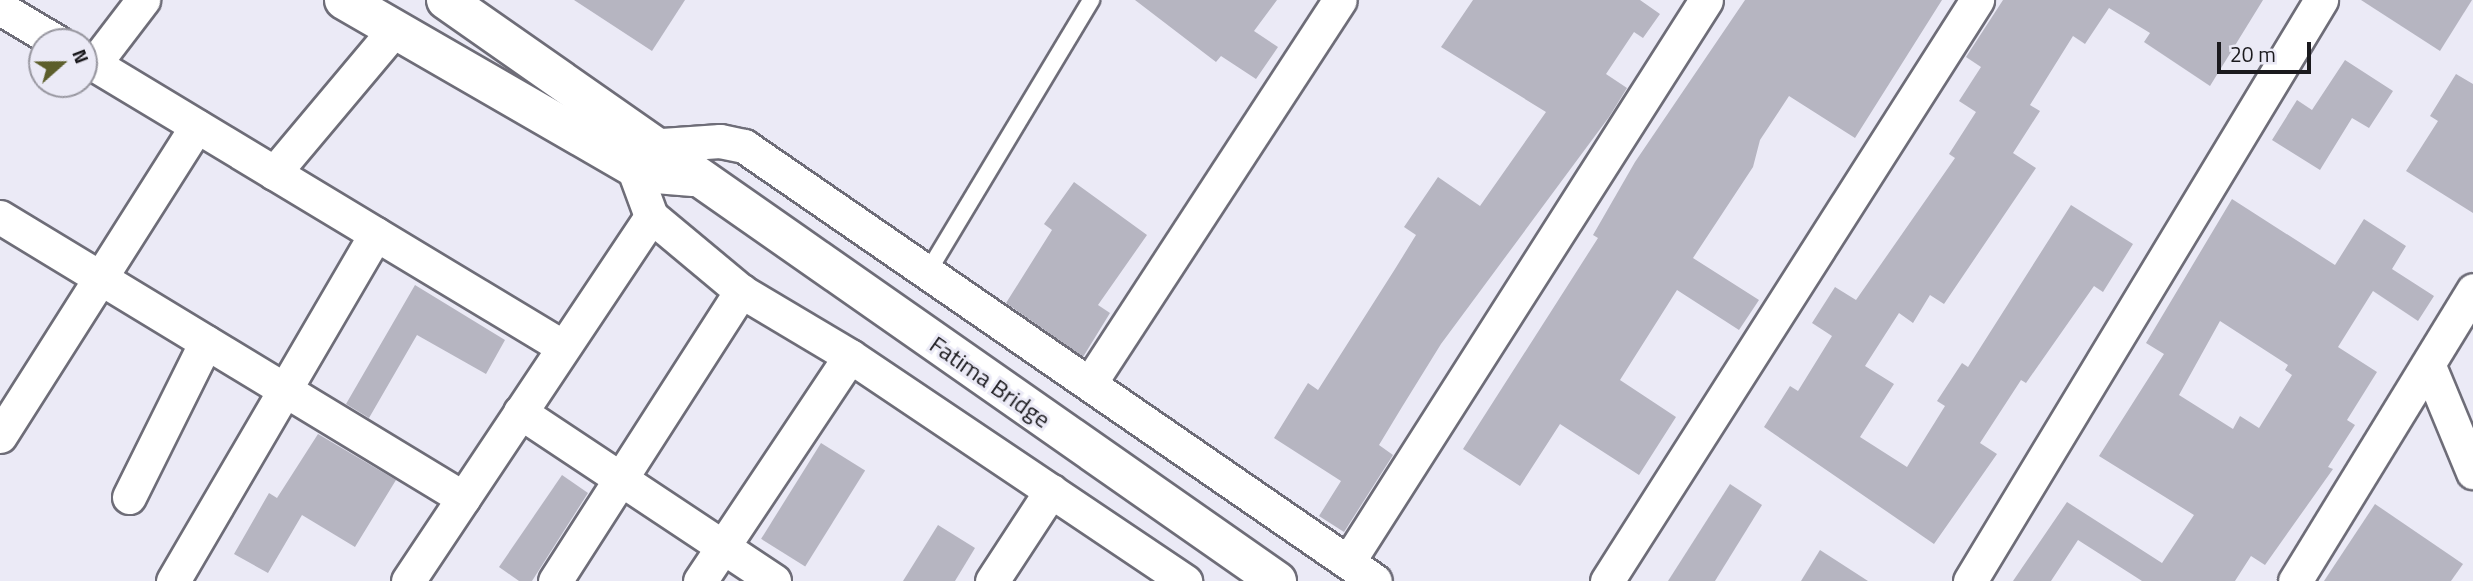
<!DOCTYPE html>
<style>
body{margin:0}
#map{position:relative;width:2473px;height:581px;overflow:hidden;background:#ebeaf6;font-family:"Titillium Web",sans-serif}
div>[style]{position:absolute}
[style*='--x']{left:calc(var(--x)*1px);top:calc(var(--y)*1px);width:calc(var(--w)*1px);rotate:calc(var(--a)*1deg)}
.building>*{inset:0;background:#b6b5c1;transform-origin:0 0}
.roads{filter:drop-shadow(2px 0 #6e6d78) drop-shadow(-2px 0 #6e6d78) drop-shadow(0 2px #6e6d78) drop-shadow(0 -2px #6e6d78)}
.lane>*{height:16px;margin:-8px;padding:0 8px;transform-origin:8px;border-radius:8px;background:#fff}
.street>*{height:33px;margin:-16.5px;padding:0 16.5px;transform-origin:16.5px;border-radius:16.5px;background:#fff}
.primary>*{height:38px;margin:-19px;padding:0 19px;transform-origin:19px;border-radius:19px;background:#fff}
span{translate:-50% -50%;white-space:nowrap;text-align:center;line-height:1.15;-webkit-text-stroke:6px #ebeaf6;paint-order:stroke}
.street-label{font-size:24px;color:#1b1a1e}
.north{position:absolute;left:28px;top:28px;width:70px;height:70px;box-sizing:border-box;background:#ebeaf6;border:2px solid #9897a0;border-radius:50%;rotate:69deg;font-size:19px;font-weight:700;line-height:28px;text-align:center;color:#1b1a1e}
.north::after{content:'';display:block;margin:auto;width:24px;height:32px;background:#5c5e2b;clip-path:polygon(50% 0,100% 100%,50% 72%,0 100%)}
.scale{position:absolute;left:2217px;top:42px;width:94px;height:32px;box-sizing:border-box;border:4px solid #1b1a1e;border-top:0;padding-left:9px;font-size:21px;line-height:24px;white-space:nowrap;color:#1b1a1e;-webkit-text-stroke:5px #ebeaf6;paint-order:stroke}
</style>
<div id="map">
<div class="building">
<div style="clip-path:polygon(574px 0,685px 0,652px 51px)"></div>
<div style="clip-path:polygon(1135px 0,1277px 0,1254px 31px,1278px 47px,1256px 79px,1221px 56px,1216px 62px)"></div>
<div style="clip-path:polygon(1473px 0,1640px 0,1660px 14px,1643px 38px,1634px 32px,1606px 74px,1627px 88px,1609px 117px,1441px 344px,1402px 407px,1379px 445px,1393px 455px,1344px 532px,1319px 516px,1341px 481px,1274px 438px,1308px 383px,1318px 390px,1395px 269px,1416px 235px,1404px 227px,1438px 177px,1480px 206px,1546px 112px,1441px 47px)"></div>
<div style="clip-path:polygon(1745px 0,1942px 0,1855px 138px,1789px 96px,1760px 140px,1753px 167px,1693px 258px,1759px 300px,1739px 330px,1677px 290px,1620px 380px,1676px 417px,1639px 475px,1560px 424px,1520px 486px,1463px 449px,1598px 238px,1593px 235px,1635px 162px)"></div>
<div style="clip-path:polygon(2003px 0,2263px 0,2210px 86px,2144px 42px,2150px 33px,2109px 8px,2085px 44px,2073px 36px,2030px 105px,2040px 111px,2013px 153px,2036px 168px,1944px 304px,1930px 295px,1913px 323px,1899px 313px,1865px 366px,1894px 384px,1860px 437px,1907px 467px,1945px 406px,1937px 401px,1962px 363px,1968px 367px,2071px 205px,2133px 244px,2103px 292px,2094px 286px,2026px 383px,2021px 380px,1980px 443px,1997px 454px,1934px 544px,1764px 427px,1790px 386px,1798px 391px,1832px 336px,1812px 323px,1835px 287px,1856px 300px,1955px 158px,1949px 154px,1976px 112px,1959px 101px,1981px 67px,1966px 57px)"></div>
<div style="clip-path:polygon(2361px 0,2472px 0,2440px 51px)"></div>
<div style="clip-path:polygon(2345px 60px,2393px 91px,2369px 128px,2352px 118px,2320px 170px,2272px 140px,2297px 100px,2312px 110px)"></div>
<div style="clip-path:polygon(2456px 74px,2473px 84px,2473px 213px,2406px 171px,2438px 121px,2430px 116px)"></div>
<div style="clip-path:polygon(1074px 182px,1147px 235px,1098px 305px,1110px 313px,1083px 357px,1006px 303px,1052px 230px,1044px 224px)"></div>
<div style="clip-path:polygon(evenodd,2232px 199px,2335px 265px,2364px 219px,2406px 246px,2392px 269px,2434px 296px,2418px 321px,2373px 291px,2338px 347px,2377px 372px,2347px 420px,2355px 425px,2328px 467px,2333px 469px,2265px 565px,2251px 556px,2235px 581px,2142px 581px,2078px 540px,2051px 581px,2013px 581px,2067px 502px,2162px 563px,2194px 515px,2099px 456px,2164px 354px,2146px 343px,2232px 199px,2220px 321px,2288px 365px,2285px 370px,2292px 375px,2259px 428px,2240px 416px,2233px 429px,2179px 395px,2220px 321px)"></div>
<div style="clip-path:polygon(415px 285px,505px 340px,486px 374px,417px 335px,369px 418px,346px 404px)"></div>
<div style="clip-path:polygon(318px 434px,396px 480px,355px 547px,302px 515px,268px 573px,234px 554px,269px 493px,277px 498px)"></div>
<div style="left:821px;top:443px;width:52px;height:113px;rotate:32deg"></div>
<div style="clip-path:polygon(562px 475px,588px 493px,532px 581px,519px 581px,499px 567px)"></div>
<div style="clip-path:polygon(1730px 484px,1762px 505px,1715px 581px,1668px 581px)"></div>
<div style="clip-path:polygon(2375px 504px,2463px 564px,2451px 581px,2324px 581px)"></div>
<div style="clip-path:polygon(938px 525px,975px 548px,955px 581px,903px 581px)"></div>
<div style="clip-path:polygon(1820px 550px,1868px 581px,1801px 581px)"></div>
</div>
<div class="roads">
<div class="lane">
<div style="--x:929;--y:270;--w:315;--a:-59"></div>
</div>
<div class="street">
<div style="--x:0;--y:8;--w:66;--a:30.8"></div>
<div style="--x:84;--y:58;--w:559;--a:31.1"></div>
<div style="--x:94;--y:64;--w:81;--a:-52.6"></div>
<div style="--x:662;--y:145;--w:58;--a:-3.9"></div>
<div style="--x:720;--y:141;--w:25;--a:12"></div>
<div style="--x:744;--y:146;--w:766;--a:34.58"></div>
<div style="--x:633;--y:167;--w:52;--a:69.8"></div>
<div style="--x:651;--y:216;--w:117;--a:39.8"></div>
<div style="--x:741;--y:291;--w:127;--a:30.8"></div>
<div style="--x:850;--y:356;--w:404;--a:33.9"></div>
<div style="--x:274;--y:173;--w:185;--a:-50"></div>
<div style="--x:0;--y:217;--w:542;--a:31.25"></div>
<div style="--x:2429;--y:366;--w:115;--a:67.5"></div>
<div style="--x:1090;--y:383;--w:457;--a:-56.9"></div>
<div style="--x:520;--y:412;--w:305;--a:33.6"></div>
<div style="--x:0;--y:436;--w:367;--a:-57.6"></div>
<div style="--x:129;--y:497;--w:173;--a:-63.6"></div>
<div style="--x:1348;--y:562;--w:666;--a:-57.5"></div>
<div style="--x:173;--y:581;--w:402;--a:-59.7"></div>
<div style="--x:408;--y:581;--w:438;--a:-56.3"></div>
<div style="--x:555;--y:581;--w:345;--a:-57.3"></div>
<div style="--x:700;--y:581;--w:270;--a:-56.3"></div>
<div style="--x:992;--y:581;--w:108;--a:-56.8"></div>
<div style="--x:1607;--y:581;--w:689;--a:-57.51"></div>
<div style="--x:1970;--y:581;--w:679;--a:-58.86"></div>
<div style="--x:2295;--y:581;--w:341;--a:-58.5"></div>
</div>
<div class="primary">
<div style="--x:344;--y:0;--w:346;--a:30"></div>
<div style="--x:644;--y:173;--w:49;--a:4.7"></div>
<div style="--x:446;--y:0;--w:1014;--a:34.96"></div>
</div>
</div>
<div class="street-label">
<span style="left:990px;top:382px;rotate:35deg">Fatima Bridge</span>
</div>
<div class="north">N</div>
<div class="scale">20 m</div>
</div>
